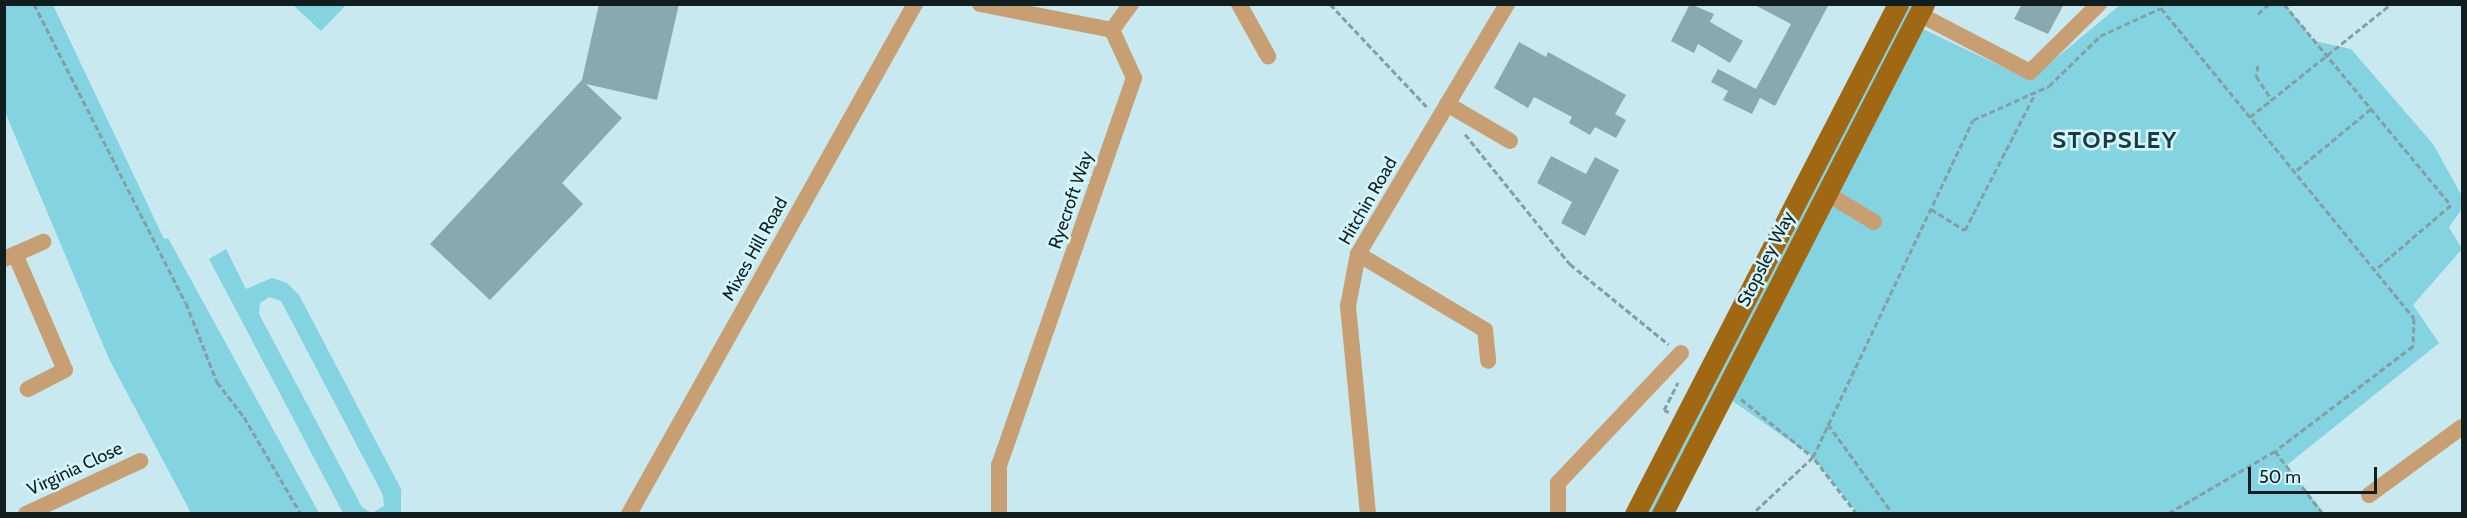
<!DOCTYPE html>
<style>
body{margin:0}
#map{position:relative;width:2467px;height:518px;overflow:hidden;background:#c7e9ef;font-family:Cabin,sans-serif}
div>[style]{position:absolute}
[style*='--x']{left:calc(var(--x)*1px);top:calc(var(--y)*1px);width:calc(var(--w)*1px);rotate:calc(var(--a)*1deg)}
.green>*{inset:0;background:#84d3e1}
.building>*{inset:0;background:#89a9af}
.path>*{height:3px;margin-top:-1.5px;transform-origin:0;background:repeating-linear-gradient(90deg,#849fa3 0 6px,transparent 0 9px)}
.minor>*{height:16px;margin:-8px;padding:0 8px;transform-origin:8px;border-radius:8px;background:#c79f72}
.major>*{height:21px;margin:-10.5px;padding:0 10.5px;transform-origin:10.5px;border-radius:10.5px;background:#a16813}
span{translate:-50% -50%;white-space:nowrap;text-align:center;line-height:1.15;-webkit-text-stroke:5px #d4f6fd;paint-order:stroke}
.street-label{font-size:18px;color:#111e20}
.district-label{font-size:24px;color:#1c3a40;font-weight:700;letter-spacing:1.5px}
.frame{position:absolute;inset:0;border:6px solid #111e20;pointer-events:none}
.scale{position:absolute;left:2248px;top:467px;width:129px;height:27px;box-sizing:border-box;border:3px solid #111e20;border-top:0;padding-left:8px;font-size:18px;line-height:21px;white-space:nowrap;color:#111e20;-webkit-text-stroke:4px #d4f6fd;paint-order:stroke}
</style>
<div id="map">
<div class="green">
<div style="clip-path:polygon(4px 5px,53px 5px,164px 239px,168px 238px,319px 513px,191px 513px,109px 359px,5px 112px)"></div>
<div style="clip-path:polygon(293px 5px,346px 5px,321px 31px)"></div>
<div style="clip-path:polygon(1909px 5px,1916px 5px,1652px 513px,1648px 514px)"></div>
<div style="clip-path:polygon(2120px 5px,2286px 5px,2314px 41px,2351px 49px,2433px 144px,2462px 196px,2462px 209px,2449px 227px,2462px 249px,2413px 305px,2439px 343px,2287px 465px,2324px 513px,1857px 513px,1813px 457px,1731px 400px,1872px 117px,1923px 29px,2030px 80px)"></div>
<div style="clip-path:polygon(226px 249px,246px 289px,272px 278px,287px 283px,299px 295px,401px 489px,401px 513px,372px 513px,384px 506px,383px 495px,281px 301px,269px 297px,260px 303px,259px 314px,362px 507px,371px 513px,343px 513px,209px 259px)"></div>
</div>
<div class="building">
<div style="clip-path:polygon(599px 4px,679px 4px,657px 100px,586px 84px,622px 118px,562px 183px,583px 204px,490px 300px,430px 244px,582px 80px)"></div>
<div style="clip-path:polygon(1690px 4px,1714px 14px,1710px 22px,1743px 41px,1730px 63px,1698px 44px,1694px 53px,1671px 41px)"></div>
<div style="clip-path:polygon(1753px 4px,1829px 4px,1775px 106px,1760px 98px,1752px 114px,1723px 100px,1728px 91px,1711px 82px,1718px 69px,1756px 89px,1791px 24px)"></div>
<div style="clip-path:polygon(2022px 4px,2064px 4px,2048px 34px,2014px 19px)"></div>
<div style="clip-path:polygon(1519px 42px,1546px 57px,1548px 52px,1626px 95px,1615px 114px,1626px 120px,1616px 138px,1595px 127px,1590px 135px,1569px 123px,1572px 117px,1534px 97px,1528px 108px,1494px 88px)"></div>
<div style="clip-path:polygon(1551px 156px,1586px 174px,1595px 157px,1619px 170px,1585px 236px,1561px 223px,1572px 202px,1537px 183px)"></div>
</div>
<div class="path">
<div style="--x:34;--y:4;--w:335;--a:63.1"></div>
<div style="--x:186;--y:303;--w:85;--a:68.6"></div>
<div style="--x:217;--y:382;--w:44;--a:52.4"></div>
<div style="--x:244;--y:417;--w:113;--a:59.6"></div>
<div style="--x:1330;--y:4;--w:141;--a:46.7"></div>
<div style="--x:2284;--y:4;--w:261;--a:50.3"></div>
<div style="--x:2451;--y:205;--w:100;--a:139.5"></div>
<div style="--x:2258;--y:14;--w:15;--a:-42"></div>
<div style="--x:2258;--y:65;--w:11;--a:100"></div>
<div style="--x:2256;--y:76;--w:29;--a:56"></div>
<div style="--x:2250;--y:117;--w:181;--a:-38.7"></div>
<div style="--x:1465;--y:134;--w:167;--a:51.1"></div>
<div style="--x:1570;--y:264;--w:127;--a:39.2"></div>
<div style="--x:2297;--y:170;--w:97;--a:-39.6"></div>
<div style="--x:1931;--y:209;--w:40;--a:32"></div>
<div style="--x:1965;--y:230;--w:153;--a:-62.8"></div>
<div style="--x:1741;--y:399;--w:92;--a:38.9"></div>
<div style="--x:1813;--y:457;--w:83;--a:136.9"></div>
<div style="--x:1669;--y:412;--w:5;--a:-158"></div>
<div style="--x:1664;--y:410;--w:31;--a:-63"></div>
<div style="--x:1828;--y:424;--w:111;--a:54.2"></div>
<div style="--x:2275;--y:451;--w:79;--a:52.7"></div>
<div style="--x:1857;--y:514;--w:72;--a:-127.7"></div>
<div style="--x:1813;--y:457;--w:373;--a:-64.6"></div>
<div style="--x:1973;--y:120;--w:83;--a:-24.1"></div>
<div style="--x:2049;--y:86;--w:71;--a:-44.4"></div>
<div style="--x:2100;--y:36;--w:67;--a:-24.7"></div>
<div style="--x:2161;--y:8;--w:400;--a:50.8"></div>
<div style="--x:2414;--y:318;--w:28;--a:92"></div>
<div style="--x:2413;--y:346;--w:173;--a:142.7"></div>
<div style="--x:2275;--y:451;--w:125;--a:149.7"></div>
</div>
<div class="minor">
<div style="--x:980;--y:4;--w:135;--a:11.1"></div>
<div style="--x:1112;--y:30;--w:53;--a:65.4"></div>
<div style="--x:1134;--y:78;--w:410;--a:109.2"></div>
<div style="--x:999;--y:465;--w:49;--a:90"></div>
<div style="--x:1239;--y:4;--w:60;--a:60.9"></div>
<div style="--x:1919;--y:14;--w:125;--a:27.6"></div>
<div style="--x:2030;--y:72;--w:97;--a:-44.6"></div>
<div style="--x:1112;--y:30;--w:32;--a:-54"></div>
<div style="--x:1447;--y:104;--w:73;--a:30.4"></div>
<div style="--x:1826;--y:193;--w:56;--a:31.1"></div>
<div style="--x:15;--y:254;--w:126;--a:66.7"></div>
<div style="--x:65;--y:370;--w:42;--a:152.8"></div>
<div style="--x:1358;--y:254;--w:148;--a:30.9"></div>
<div style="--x:1485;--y:330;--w:31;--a:84"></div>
<div style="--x:4;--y:259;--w:43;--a:-23.6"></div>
<div style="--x:2369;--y:495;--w:115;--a:-36.2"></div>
<div style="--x:26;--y:514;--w:126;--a:-24.9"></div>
<div style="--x:629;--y:514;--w:585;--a:-60.72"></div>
<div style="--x:1368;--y:514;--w:209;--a:-95.5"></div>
<div style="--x:1348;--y:306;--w:53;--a:-79.1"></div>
<div style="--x:1358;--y:254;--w:291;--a:-59.2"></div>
<div style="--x:1558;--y:514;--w:31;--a:-90"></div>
<div style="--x:1558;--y:483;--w:179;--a:-46.6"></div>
</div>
<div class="major">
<div style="--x:1635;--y:514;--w:574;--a:-62.72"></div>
<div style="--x:1662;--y:514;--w:573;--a:-62.81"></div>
</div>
<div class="street-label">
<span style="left:1071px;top:200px;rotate:-71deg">Ryecroft Way</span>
<span style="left:1368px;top:201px;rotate:-60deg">Hitchin Road</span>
<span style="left:755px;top:249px;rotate:-61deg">Mixes Hill Road</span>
<span style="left:1766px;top:259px;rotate:-63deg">Stopsley Way</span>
<span style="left:75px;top:469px;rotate:-25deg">Virginia Close</span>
</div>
<div class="district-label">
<span style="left:2115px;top:140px">STOPSLEY</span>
</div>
<div class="frame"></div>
<div class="scale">50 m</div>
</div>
